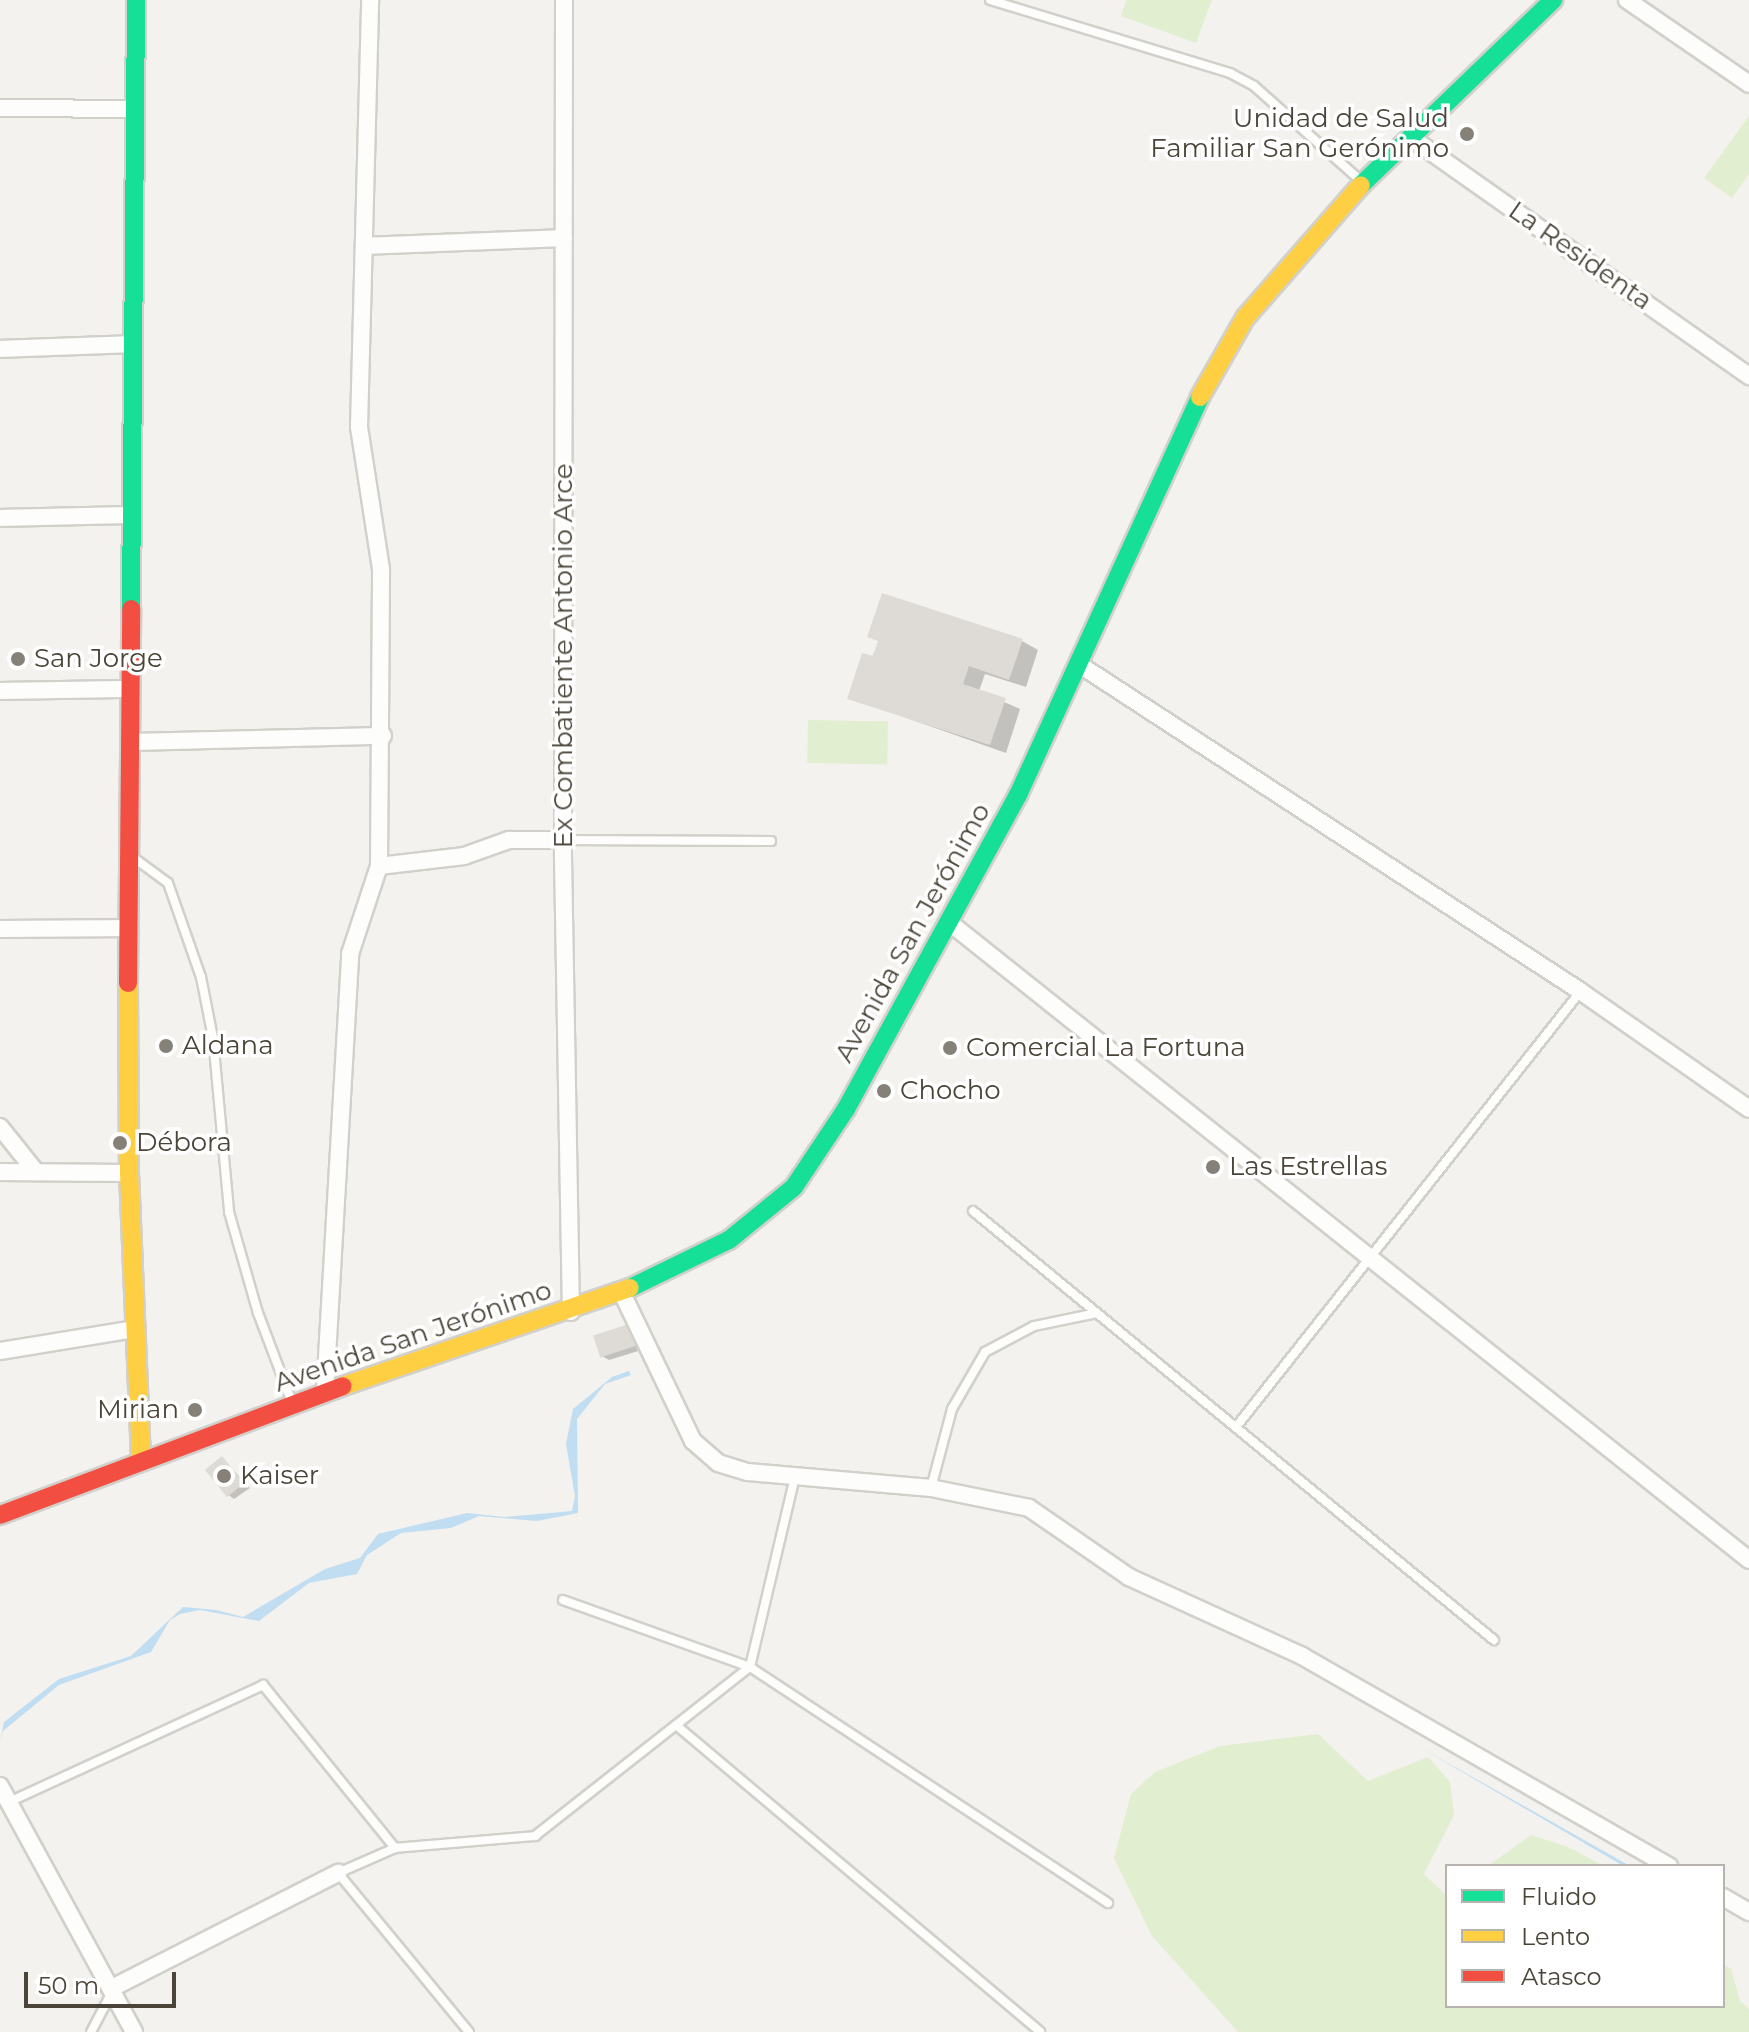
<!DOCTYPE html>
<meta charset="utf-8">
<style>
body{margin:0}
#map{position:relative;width:1749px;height:2032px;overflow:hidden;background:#f4f2ee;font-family:Montserrat,sans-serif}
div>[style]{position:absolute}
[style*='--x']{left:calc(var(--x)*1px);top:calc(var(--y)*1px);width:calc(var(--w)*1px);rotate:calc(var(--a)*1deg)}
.green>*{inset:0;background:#e1eecf;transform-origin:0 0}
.water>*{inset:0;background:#c0ddf1}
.shadow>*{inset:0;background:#0003}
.building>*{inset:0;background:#dedbd6;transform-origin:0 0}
.roads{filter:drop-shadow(2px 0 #d2d0cb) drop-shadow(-2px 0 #d2d0cb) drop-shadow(0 2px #d2d0cb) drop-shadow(0 -2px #d2d0cb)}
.lane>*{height:8px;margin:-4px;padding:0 4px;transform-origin:4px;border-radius:4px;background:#fdfdfc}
.street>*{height:16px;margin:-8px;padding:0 8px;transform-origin:8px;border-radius:8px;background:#fdfdfc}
.fast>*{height:18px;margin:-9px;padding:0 9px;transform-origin:9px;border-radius:9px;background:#16e098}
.slow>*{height:18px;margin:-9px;padding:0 9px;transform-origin:9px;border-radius:9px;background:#ffcf43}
.jam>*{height:18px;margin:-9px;padding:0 9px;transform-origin:9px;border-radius:9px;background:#f24e42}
.dots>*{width:22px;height:22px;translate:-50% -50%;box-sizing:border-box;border:4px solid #fff;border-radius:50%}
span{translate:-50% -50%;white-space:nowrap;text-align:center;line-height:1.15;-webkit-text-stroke:7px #fff;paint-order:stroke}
.poi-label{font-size:26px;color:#4b4439}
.right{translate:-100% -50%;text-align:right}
.left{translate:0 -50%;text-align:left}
.street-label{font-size:26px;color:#4b4439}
.legend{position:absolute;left:1445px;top:1864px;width:280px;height:144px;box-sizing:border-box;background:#fff;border:2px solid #b7b4b0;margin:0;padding:10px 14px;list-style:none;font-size:24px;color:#4b4439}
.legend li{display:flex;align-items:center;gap:16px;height:40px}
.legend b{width:40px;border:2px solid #b7b4b0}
.scale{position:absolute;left:24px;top:1972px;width:152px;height:36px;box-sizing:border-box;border:4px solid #4b4439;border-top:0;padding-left:10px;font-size:24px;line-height:28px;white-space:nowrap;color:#4b4439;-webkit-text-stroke:6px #fff;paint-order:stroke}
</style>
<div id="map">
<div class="green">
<div style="clip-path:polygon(1126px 0,1212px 0,1196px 43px,1121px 16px)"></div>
<div style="clip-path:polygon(1749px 116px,1749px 174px,1732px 198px,1704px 178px)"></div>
<div style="left:808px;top:720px;width:80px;height:43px;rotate:1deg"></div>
<div style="clip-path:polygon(1318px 1734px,1368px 1781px,1428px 1757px,1450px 1782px,1454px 1815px,1424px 1874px,1447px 1896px,1447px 2006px,1723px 2006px,1723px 1964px,1731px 1969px,1740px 2001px,1749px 2009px,1749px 2032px,1238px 2032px,1152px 1936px,1114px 1858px,1131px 1794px,1155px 1772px,1220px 1746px)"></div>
<div style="clip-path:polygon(1531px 1835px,1568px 1847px,1604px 1866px,1488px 1866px)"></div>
</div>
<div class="water">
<div style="clip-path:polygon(629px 1371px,631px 1375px,605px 1384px,577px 1419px,578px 1513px,537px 1521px,479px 1516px,451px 1528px,401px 1533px,367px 1555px,357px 1574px,309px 1583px,259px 1621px,200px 1610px,180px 1614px,170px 1620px,151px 1652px,59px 1685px,3px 1731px,0 1742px,4px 1722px,59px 1679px,131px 1656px,183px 1607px,216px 1610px,243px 1617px,325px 1569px,360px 1558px,378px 1534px,467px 1513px,504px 1517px,572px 1511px,575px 1496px,566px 1444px,573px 1409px,612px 1377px)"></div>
<div style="clip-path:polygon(1416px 1745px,1630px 1866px,1620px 1864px)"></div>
</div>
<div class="shadow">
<div style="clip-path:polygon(870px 636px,1022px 641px,1038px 650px,1026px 687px,985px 674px,979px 691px,1020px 709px,1006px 753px,850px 698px,880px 642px)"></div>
<div style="clip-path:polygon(634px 1324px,648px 1348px,609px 1360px,602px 1356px)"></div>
<div style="clip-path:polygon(222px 1458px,250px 1488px,234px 1499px,227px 1494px)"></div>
</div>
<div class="building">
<div style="clip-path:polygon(882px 593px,1023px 639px,1009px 680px,969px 666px,963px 684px,1006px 698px,990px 745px,847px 699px,862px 653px,873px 656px,878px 641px,867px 637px)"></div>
<div style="left:635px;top:1322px;width:23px;height:44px;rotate:72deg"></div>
<div style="left:222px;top:1456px;width:35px;height:22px;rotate:51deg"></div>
</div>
<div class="roads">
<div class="lane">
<div style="--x:990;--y:0;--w:251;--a:16.9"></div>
<div style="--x:1230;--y:73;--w:27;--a:28"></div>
<div style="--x:1254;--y:86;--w:144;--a:41.6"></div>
<div style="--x:563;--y:840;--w:208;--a:0.3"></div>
<div style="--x:134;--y:858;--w:42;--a:36.3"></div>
<div style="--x:168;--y:883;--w:100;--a:70.7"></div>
<div style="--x:201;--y:977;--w:62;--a:78.9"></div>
<div style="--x:213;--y:1038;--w:175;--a:84.7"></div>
<div style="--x:229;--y:1212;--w:105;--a:74"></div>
<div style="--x:258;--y:1313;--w:93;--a:69.2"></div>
<div style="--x:973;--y:1211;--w:675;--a:39.47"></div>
<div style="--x:1236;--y:1427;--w:555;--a:-51.66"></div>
<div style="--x:931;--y:1488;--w:82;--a:-75.1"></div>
<div style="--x:952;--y:1409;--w:66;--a:-59.9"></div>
<div style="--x:985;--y:1352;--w:55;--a:-28"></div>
<div style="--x:1034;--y:1326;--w:64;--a:-11.7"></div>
<div style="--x:563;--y:1600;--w:199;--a:19.7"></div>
<div style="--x:750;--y:1667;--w:429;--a:33.4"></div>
<div style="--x:676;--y:1725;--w:476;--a:40.1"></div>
<div style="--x:9;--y:1802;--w:280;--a:-24.7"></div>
<div style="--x:263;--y:1685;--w:210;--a:51"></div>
<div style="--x:91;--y:2032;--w:43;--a:-62.2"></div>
<div style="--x:469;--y:2032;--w:206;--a:-129.5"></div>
<div style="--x:338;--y:1873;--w:62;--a:-23.7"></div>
<div style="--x:395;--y:1848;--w:141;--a:-4.9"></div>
<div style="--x:535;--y:1836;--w:273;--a:-38.2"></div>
<div style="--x:750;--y:1667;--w:195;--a:-76.7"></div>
</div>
<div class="street">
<div style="--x:564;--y:0;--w:857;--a:90.07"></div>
<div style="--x:563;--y:857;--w:455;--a:89"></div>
<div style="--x:1627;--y:0;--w:148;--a:34.5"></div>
<div style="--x:0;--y:108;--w:135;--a:0.4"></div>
<div style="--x:1410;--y:137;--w:415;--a:35.2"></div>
<div style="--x:364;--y:246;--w:200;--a:-2.3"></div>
<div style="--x:0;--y:349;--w:134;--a:-2.1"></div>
<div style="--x:0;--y:518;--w:132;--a:-1.3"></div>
<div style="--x:1080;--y:665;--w:597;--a:33.1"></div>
<div style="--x:1580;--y:991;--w:206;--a:34.9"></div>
<div style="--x:0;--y:691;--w:130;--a:-0.9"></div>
<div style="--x:130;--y:742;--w:253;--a:-1.4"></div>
<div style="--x:379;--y:866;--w:86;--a:-6.7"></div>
<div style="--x:464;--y:856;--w:48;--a:-19.6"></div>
<div style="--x:509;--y:840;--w:54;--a:0"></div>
<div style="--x:950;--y:923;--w:1022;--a:38.56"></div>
<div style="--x:0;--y:929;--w:128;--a:-0.4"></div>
<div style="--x:0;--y:1127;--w:58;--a:51.3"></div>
<div style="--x:0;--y:1172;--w:129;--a:0.4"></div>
<div style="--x:622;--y:1293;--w:164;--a:64.4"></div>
<div style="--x:693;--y:1441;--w:33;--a:41"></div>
<div style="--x:718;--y:1463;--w:31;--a:17"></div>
<div style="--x:748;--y:1472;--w:184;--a:5"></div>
<div style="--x:931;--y:1488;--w:100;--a:11.5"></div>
<div style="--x:1029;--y:1508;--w:121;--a:34.6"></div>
<div style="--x:1129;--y:1577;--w:190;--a:24.5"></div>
<div style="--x:1302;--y:1656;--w:423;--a:29.8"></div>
<div style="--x:0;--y:1351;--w:137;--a:-9.3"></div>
<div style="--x:325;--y:1392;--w:439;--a:-86.7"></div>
<div style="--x:350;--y:954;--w:93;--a:-71.8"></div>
<div style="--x:379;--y:866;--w:297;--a:-89.6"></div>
<div style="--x:381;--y:569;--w:144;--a:-98.8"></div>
<div style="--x:359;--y:427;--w:427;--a:-88.5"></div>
<div style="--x:0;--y:1786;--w:280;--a:61.4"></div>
<div style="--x:1723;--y:1897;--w:30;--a:30"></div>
<div style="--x:112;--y:1988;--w:254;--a:-27"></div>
</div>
<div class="fast">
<div style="--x:1361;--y:185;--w:267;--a:-43.9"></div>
<div style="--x:131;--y:609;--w:609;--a:-89.53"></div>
<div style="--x:630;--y:1288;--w:110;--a:-25.9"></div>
<div style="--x:729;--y:1240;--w:84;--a:-39.2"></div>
<div style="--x:794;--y:1187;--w:94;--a:-56.3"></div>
<div style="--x:846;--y:1109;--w:358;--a:-61.3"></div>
<div style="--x:1018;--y:795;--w:438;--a:-65.4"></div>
</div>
<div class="slow">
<div style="--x:1200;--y:397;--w:91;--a:-60.3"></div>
<div style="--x:1245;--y:318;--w:176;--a:-48.9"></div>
<div style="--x:128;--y:983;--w:190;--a:89.7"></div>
<div style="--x:129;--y:1173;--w:289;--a:87.6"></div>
<div style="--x:343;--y:1386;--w:303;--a:-18.9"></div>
</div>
<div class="jam">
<div style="--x:128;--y:983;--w:374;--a:-89.5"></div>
<div style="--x:0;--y:1515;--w:366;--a:-20.6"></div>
</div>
</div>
<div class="dots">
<div style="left:1467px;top:134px;background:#868178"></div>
<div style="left:18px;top:659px;background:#868178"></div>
<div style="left:166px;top:1046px;background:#868178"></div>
<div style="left:950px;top:1048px;background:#868178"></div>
<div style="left:884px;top:1091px;background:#868178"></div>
<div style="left:120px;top:1143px;background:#868178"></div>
<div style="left:1213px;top:1167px;background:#868178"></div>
<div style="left:195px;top:1410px;background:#868178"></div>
<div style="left:224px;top:1476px;background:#868178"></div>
</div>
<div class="poi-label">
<span class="right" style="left:1449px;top:134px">Unidad de Salud<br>Familiar San Gerónimo</span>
<span class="left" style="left:34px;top:659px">San Jorge</span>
<span class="left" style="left:182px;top:1046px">Aldana</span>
<span class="left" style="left:966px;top:1048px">Comercial La Fortuna</span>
<span class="left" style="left:900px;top:1091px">Chocho</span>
<span class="left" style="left:136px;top:1143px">Débora</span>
<span class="left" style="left:1229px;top:1167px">Las Estrellas</span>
<span class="right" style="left:179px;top:1410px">Mirian</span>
<span class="left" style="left:240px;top:1476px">Kaiser</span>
</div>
<div class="street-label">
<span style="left:1580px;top:256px;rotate:35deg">La Residenta</span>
<span style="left:564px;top:656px;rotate:-90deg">Ex Combatiente Antonio Arce</span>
<span style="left:913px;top:933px;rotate:-61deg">Avenida San Jerónimo</span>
<span style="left:413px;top:1337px;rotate:-19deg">Avenida San Jerónimo</span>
</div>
<ul class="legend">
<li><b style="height:10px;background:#16e098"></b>Fluido</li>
<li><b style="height:10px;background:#ffcf43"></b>Lento</li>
<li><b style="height:10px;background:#f24e42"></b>Atasco</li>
</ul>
<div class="scale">50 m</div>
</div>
